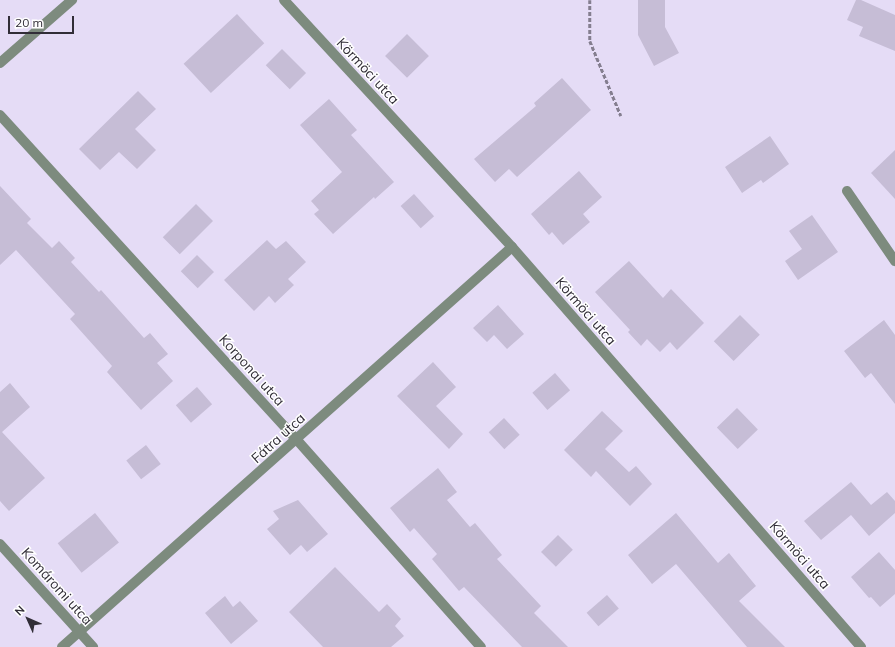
<!DOCTYPE html>
<meta charset="utf-8">
<style>
body{margin:0}
#map{position:relative;width:895px;height:647px;overflow:hidden;background:#e5dcf6;font-family:Mulish,sans-serif}
div>[style]{position:absolute}
[style*='--x']{left:calc(var(--x)*1px);top:calc(var(--y)*1px);width:calc(var(--w)*1px);rotate:calc(var(--a)*1deg)}
.building>*{inset:0;background:#c6bdd6;transform-origin:0 0}
.path>*{height:2.5px;margin-top:-1.25px;transform-origin:0;background:repeating-linear-gradient(90deg,#847e8f 0 4px,transparent 0 6px)}
.minor>*{height:10px;margin:-5px;padding:0 5px;transform-origin:5px;border-radius:5px;background:#7d8b7e}
span{translate:-50% -50%;white-space:nowrap;text-align:center;line-height:1.15;-webkit-text-stroke:3px #fff;paint-order:stroke}
.street-label{font-size:14px;color:#312d37}
.north{position:absolute;left:8px;top:599px;width:40px;height:40px;-webkit-text-stroke:3px #fff;paint-order:stroke;rotate:315deg;font-size:11px;font-weight:700;line-height:16px;text-align:center;color:#312d37}
.north::after{content:'';display:block;margin:auto;width:14px;height:18px;background:#312d37;clip-path:polygon(50% 0,100% 100%,50% 72%,0 100%)}
.scale{position:absolute;left:8px;top:16px;width:66px;height:18px;box-sizing:border-box;border:2px solid #312d37;border-top:0;padding-left:5px;font-size:12px;line-height:14px;white-space:nowrap;color:#312d37;-webkit-text-stroke:3px #fff;paint-order:stroke}
</style>
<div id="map">
<div class="building">
<div style="clip-path:polygon(638px 0,665px 0,665px 27px,679px 53px,654px 66px,638px 35px)"></div>
<div style="clip-path:polygon(856px 0,861px 0,895px 15px,895px 51px,859px 36px,863px 27px,847px 20px)"></div>
<div style="left:237px;top:14px;width:40px;height:73px;rotate:47deg"></div>
<div style="left:407px;top:34px;width:31px;height:31px;rotate:45deg"></div>
<div style="left:282px;top:49px;width:34px;height:23px;rotate:45deg"></div>
<div style="clip-path:polygon(562px 78px,591px 110px,517px 177px,509px 169px,495px 182px,474px 159px,536px 106px,534px 103px)"></div>
<div style="clip-path:polygon(138px 91px,156px 109px,135px 129px,156px 150px,137px 169px,119px 152px,100px 170px,79px 149px)"></div>
<div style="clip-path:polygon(329px 99px,357px 130px,351px 135px,394px 182px,375px 199px,374px 197px,333px 234px,314px 214px,319px 210px,311px 201px,342px 172px,300px 125px)"></div>
<div style="clip-path:polygon(770px 136px,789px 164px,763px 183px,761px 180px,742px 193px,725px 167px)"></div>
<div style="clip-path:polygon(895px 150px,895px 199px,871px 173px)"></div>
<div style="clip-path:polygon(579px 171px,602px 197px,583px 214px,590px 222px,563px 245px,552px 232px,549px 235px,531px 214px)"></div>
<div style="clip-path:polygon(0 186px,31px 219px,27px 223px,52px 248px,59px 241px,75px 258px,71px 262px,99px 292px,101px 290px,144px 338px,150px 333px,168px 354px,157px 363px,173px 381px,141px 410px,107px 372px,112px 366px,70px 319px,75px 314px,16px 250px,0 265px)"></div>
<div style="left:414px;top:194px;width:30px;height:18px;rotate:48deg"></div>
<div style="left:196px;top:204px;width:24px;height:47px;rotate:45deg"></div>
<div style="clip-path:polygon(812px 215px,838px 252px,798px 280px,785px 261px,802px 249px,789px 231px)"></div>
<div style="clip-path:polygon(267px 240px,276px 249px,286px 241px,306px 262px,288px 279px,294px 285px,275px 303px,269px 296px,254px 311px,224px 280px)"></div>
<div style="left:197px;top:255px;width:24px;height:23px;rotate:45deg"></div>
<div style="clip-path:polygon(629px 261px,663px 298px,671px 289px,704px 323px,677px 350px,670px 342px,660px 352px,647px 339px,641px 346px,628px 332px,630px 330px,595px 292px)"></div>
<div style="clip-path:polygon(498px 305px,524px 334px,507px 349px,494px 335px,487px 342px,473px 328px)"></div>
<div style="left:740px;top:315px;width:28px;height:37px;rotate:45deg"></div>
<div style="clip-path:polygon(884px 320px,895px 335px,895px 404px,871px 373px,865px 378px,844px 351px)"></div>
<div style="clip-path:polygon(433px 362px,456px 387px,436px 406px,463px 434px,449px 449px,397px 396px)"></div>
<div style="left:555px;top:373px;width:23px;height:30px;rotate:49deg"></div>
<div style="clip-path:polygon(10px 383px,30px 407px,2px 432px,45px 478px,9px 511px,0 501px,0 392px)"></div>
<div style="left:197px;top:387px;width:23px;height:28px;rotate:49deg"></div>
<div style="left:737px;top:408px;width:30px;height:28px;rotate:46deg"></div>
<div style="clip-path:polygon(602px 411px,623px 431px,605px 449px,629px 472px,636px 466px,652px 484px,630px 506px,596px 471px,591px 477px,564px 450px)"></div>
<div style="left:504px;top:418px;width:23px;height:21px;rotate:47deg"></div>
<div style="left:146px;top:445px;width:24px;height:25px;rotate:52deg"></div>
<div style="clip-path:polygon(438px 468px,457px 492px,447px 500px,470px 527px,475px 523px,502px 555px,497px 559px,541px 606px,534px 613px,568px 647px,522px 647px,464px 587px,459px 591px,432px 559px,437px 554px,414px 528px,410px 532px,390px 508px)"></div>
<div style="clip-path:polygon(851px 482px,871px 505px,887px 492px,895px 501px,895px 513px,869px 536px,851px 515px,821px 540px,804px 521px)"></div>
<div style="clip-path:polygon(298px 500px,328px 534px,307px 552px,301px 545px,290px 555px,267px 529px,279px 519px,273px 511px)"></div>
<div style="left:95px;top:513px;width:38px;height:48px;rotate:51deg"></div>
<div style="clip-path:polygon(676px 513px,718px 563px,729px 553px,756px 586px,739px 601px,785px 647px,747px 647px,676px 564px,652px 584px,628px 555px)"></div>
<div style="left:558px;top:535px;width:21px;height:24px;rotate:45deg"></div>
<div style="clip-path:polygon(879px 552px,895px 570px,895px 594px,880px 607px,871px 597px,869px 598px,851px 577px)"></div>
<div style="clip-path:polygon(335px 567px,379px 612px,387px 604px,401px 619px,395px 626px,404px 636px,391px 647px,323px 647px,289px 612px)"></div>
<div style="left:607px;top:595px;width:18px;height:27px;rotate:49deg"></div>
<div style="clip-path:polygon(225px 596px,233px 607px,240px 601px,258px 621px,231px 644px,205px 613px)"></div>
</div>
<div class="path">
<div style="--x:590;--y:0;--w:41;--a:90"></div>
<div style="--x:590;--y:41;--w:81;--a:67.5"></div>
</div>
<div class="minor">
<div style="--x:284;--y:0;--w:336;--a:47.3"></div>
<div style="--x:512;--y:247;--w:531;--a:48.9"></div>
<div style="--x:0;--y:63;--w:96;--a:-41.2"></div>
<div style="--x:0;--y:115;--w:440;--a:47.6"></div>
<div style="--x:297;--y:440;--w:277;--a:48.4"></div>
<div style="--x:847;--y:191;--w:85;--a:55.6"></div>
<div style="--x:0;--y:544;--w:139;--a:47.9"></div>
<div style="--x:62;--y:647;--w:602;--a:-41.63"></div>
</div>
<div class="street-label">
<span style="left:368px;top:71px;rotate:47deg">Körmöci utca</span>
<span style="left:586px;top:311px;rotate:49deg">Körmöci utca</span>
<span style="left:252px;top:370px;rotate:48deg">Korponai utca</span>
<span style="left:278px;top:438px;rotate:-42deg">Fátra utca</span>
<span style="left:800px;top:555px;rotate:49deg">Körmöci utca</span>
<span style="left:57px;top:586px;rotate:48deg">Komáromi utca</span>
</div>
<div class="north">N</div>
<div class="scale">20 m</div>
</div>
